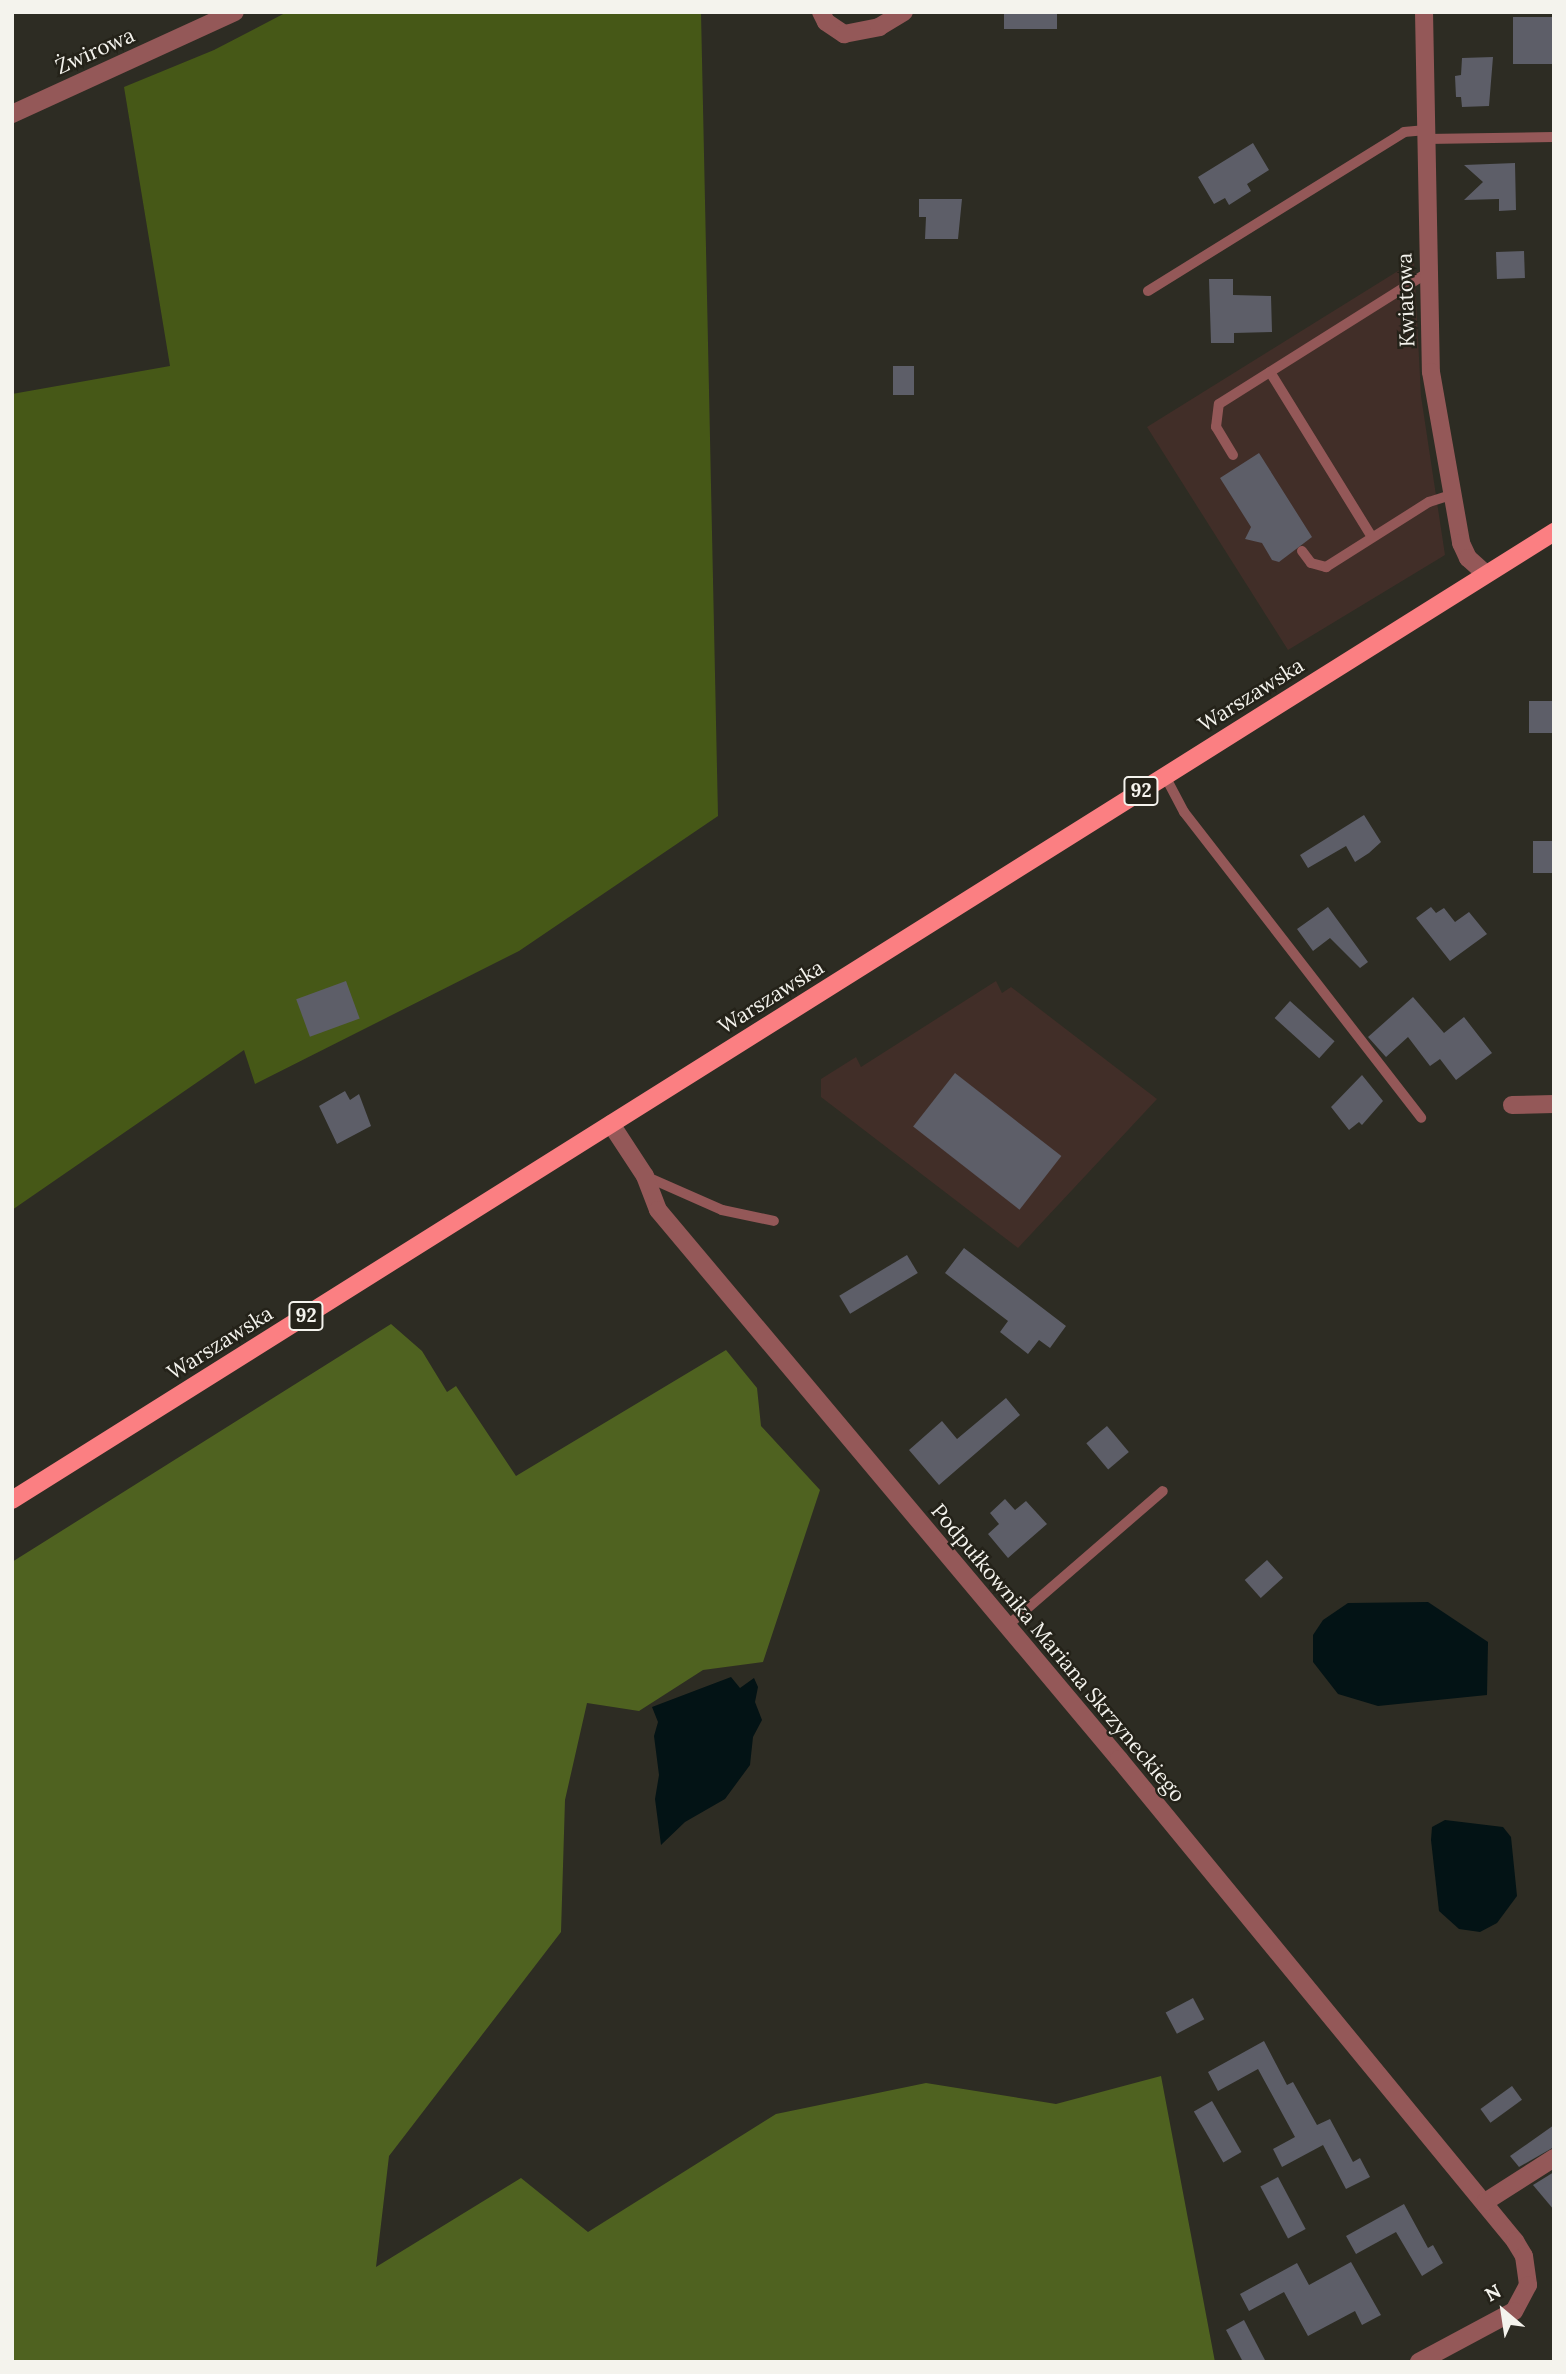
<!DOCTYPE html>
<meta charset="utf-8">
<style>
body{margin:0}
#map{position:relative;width:1566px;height:2374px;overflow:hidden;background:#2d2c23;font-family:Lora,serif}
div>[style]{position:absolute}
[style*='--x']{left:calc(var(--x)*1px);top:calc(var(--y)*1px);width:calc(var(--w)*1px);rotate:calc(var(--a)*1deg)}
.commercial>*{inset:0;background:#412e28}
.green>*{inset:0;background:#465817}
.forest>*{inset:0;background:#4f6220}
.water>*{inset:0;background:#031315}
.building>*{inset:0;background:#5d5e68;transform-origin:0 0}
.service>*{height:10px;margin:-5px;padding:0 5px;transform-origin:5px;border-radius:5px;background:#945858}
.minor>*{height:18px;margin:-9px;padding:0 9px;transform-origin:9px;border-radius:9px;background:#945858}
.primary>*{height:18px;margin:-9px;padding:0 9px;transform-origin:9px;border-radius:9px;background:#fb7f82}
span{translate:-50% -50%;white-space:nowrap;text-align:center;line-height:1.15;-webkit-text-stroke:5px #242219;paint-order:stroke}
.shield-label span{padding:2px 5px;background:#242219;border:2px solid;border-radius:5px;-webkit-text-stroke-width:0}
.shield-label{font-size:19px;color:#f4f3ed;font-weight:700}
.street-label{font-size:21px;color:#f4f3ed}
.frame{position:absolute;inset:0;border:14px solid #f4f3ed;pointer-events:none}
.north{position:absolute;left:1468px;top:2276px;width:70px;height:70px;-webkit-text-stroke:5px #242219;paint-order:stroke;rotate:331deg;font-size:19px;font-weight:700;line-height:28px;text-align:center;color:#f4f3ed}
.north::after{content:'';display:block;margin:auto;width:24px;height:32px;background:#f4f3ed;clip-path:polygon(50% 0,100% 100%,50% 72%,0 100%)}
</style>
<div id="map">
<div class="commercial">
<div style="clip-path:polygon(1414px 261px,1421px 396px,1445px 555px,1288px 650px,1147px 427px)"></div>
<div style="clip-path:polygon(996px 981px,1002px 993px,1011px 987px,1157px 1099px,1018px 1248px,821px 1097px,821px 1079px,856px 1057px,861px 1067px)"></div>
</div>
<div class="green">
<div style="clip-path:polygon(287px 12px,701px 12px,718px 816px,519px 951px,255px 1084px,244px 1050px,12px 1210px,12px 394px,170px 366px,124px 87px,214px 50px)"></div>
</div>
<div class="forest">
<div style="clip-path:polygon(391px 1324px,422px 1351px,447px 1392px,456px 1386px,516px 1476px,726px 1350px,757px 1388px,761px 1426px,820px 1490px,763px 1662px,703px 1670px,639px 1711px,587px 1703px,565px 1800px,561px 1932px,389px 2156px,376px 2267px,521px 2178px,588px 2232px,776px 2114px,926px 2083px,1056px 2104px,1161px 2076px,1215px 2362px,12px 2362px,12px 1562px)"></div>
</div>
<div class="water">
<div style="clip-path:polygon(1428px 1602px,1488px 1642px,1487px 1695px,1378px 1706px,1338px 1694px,1313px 1662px,1313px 1635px,1323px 1620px,1348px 1603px)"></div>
<div style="clip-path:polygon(731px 1677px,740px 1688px,754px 1678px,758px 1687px,755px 1702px,762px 1720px,753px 1737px,750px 1765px,725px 1799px,685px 1822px,661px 1845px,655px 1799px,659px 1775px,654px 1736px,658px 1722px,652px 1707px)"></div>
<div style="clip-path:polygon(1445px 1820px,1503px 1827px,1511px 1837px,1517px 1896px,1497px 1923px,1480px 1932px,1459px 1929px,1439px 1911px,1431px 1840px,1432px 1827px)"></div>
</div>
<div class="building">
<div style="left:1004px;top:12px;width:53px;height:17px"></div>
<div style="left:1554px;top:17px;width:47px;height:41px;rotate:90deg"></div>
<div style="clip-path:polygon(1493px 57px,1489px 106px,1462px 107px,1461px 97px,1456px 97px,1455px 76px,1461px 75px,1462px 58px)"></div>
<div style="clip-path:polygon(1253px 143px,1269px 170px,1247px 184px,1251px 191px,1229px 205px,1225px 198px,1214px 204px,1198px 177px)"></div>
<div style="clip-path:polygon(1515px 163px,1516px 210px,1499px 211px,1499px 199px,1464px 200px,1483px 182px,1464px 165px)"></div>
<div style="clip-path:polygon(919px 199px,962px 199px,958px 239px,925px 239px,926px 217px,919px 217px)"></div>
<div style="left:1524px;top:251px;width:27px;height:28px;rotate:88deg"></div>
<div style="clip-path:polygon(1209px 279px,1233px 279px,1233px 295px,1271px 296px,1272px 332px,1234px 333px,1234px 343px,1211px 343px)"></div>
<div style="left:893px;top:366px;width:21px;height:29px"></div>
<div style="clip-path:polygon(1259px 453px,1312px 537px,1279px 562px,1272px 560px,1262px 543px,1245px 539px,1251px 527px,1220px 478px)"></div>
<div style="left:1529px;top:701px;width:25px;height:32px"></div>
<div style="clip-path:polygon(1364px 815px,1381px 842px,1369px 853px,1355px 862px,1346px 846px,1308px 868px,1300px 855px)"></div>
<div style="left:1554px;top:841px;width:32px;height:21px;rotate:90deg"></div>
<div style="clip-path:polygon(1328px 907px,1368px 962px,1360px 968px,1330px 938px,1313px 951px,1297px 929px)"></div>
<div style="clip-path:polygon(1431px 907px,1436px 913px,1444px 908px,1455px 922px,1469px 912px,1487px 934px,1450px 961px,1416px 918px)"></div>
<div style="left:346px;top:981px;width:40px;height:53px;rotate:70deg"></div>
<div style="clip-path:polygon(1413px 997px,1444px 1033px,1464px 1017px,1492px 1053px,1456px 1080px,1440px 1059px,1430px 1066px,1408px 1037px,1386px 1057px,1368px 1037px)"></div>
<div style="left:1290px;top:1001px;width:60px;height:23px;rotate:42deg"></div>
<div style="left:955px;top:1073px;width:135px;height:68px;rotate:38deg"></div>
<div style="clip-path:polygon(1362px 1075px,1383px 1101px,1362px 1125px,1359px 1122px,1349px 1130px,1331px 1107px)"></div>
<div style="clip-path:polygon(345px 1091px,350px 1100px,359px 1094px,371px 1126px,337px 1144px,319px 1106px)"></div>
<div style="clip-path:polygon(964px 1248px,1066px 1326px,1050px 1348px,1039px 1340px,1028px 1354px,1000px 1332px,1008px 1321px,945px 1273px)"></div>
<div style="left:907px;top:1255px;width:21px;height:79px;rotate:59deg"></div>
<div style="clip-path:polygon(1006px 1398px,1020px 1415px,939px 1485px,909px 1450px,942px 1421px,957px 1439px)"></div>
<div style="left:1107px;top:1426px;width:34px;height:27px;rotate:50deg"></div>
<div style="clip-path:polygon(1005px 1499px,1015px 1510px,1026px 1501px,1047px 1524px,1008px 1558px,988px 1534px,999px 1524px,990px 1513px)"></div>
<div style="left:1267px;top:1560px;width:24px;height:30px;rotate:48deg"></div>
<div style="left:1193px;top:1998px;width:24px;height:31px;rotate:62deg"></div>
<div style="clip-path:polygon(1264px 2041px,1287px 2085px,1293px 2082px,1317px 2125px,1330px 2119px,1353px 2162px,1360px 2158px,1370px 2177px,1346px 2189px,1323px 2145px,1282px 2167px,1273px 2149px,1295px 2137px,1258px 2069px,1218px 2091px,1208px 2072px)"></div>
<div style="left:1512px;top:2086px;width:17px;height:39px;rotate:54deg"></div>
<div style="left:1212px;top:2101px;width:59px;height:21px;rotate:60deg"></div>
<div style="clip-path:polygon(1554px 2125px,1554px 2147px,1519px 2167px,1510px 2156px)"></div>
<div style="clip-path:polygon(1554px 2172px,1554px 2210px,1533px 2185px)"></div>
<div style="left:1278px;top:2177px;width:59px;height:20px;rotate:62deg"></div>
<div style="clip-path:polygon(1404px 2204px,1428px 2248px,1433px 2245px,1443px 2263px,1422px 2276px,1396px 2232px,1356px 2254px,1346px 2236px)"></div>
<div style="clip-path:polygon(1351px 2262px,1381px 2315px,1362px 2325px,1355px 2311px,1308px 2336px,1284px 2292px,1249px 2311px,1240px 2294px,1297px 2263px,1309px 2285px)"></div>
<div style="clip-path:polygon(1244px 2320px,1266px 2362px,1243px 2362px,1226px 2330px)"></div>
</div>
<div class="service">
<div style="--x:1426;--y:139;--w:128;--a:-0.9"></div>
<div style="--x:1148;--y:291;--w:301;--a:-31.8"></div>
<div style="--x:1404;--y:132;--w:22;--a:-5"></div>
<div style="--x:1270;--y:372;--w:194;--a:58.3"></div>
<div style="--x:1233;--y:455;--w:33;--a:-121"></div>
<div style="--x:1216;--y:427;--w:23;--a:-83"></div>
<div style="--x:1219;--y:404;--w:246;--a:-32.2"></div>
<div style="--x:1302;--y:551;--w:15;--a:53"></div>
<div style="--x:1311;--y:563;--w:16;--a:15"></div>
<div style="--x:1326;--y:567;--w:122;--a:-32.3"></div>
<div style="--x:1429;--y:502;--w:23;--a:-18"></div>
<div style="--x:1165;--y:776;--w:41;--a:62.2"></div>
<div style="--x:1184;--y:812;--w:387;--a:52.2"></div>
<div style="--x:645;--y:1176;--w:84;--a:23.8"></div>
<div style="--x:722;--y:1210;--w:53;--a:11.9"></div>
<div style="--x:1007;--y:1626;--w:206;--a:-40.9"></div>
</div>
<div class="minor">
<div style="--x:821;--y:12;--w:11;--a:63"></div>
<div style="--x:826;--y:22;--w:22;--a:34"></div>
<div style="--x:844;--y:34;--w:36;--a:-11"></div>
<div style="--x:879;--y:27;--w:29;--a:-31"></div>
<div style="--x:1424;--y:12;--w:360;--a:88.9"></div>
<div style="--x:1431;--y:372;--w:174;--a:80"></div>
<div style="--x:1461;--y:543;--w:17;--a:65"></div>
<div style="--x:1468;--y:558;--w:24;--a:42"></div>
<div style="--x:12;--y:114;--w:245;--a:-24.6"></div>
<div style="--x:1512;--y:1105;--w:42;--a:-1.4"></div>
<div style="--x:611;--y:1124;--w:62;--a:56.8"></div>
<div style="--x:645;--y:1176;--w:36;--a:69"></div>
<div style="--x:658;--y:1210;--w:717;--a:49.98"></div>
<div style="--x:1119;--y:1759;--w:624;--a:50.59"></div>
<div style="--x:1515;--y:2241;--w:17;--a:59"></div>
<div style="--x:1524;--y:2256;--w:29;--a:82"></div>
<div style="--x:1528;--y:2285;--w:30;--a:118"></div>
<div style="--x:1514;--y:2311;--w:108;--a:151.8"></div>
<div style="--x:1485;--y:2202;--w:82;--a:-32.5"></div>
</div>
<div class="primary">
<div style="--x:12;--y:1500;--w:1821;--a:-32.12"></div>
</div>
<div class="shield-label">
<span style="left:1141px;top:791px">92</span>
<span style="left:306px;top:1316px">92</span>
</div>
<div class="street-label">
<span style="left:95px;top:51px;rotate:-24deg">Żwirowa</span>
<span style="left:1406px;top:300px;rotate:-92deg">Kwiatowa</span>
<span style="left:1251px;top:695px;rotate:-32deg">Warszawska</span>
<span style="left:771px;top:997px;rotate:-32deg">Warszawska</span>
<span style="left:220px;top:1343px;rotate:-32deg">Warszawska</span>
<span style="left:1058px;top:1653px;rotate:50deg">Podpułkownika Mariana Skrzyneckiego</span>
</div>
<div class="frame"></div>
<div class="north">N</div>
</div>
